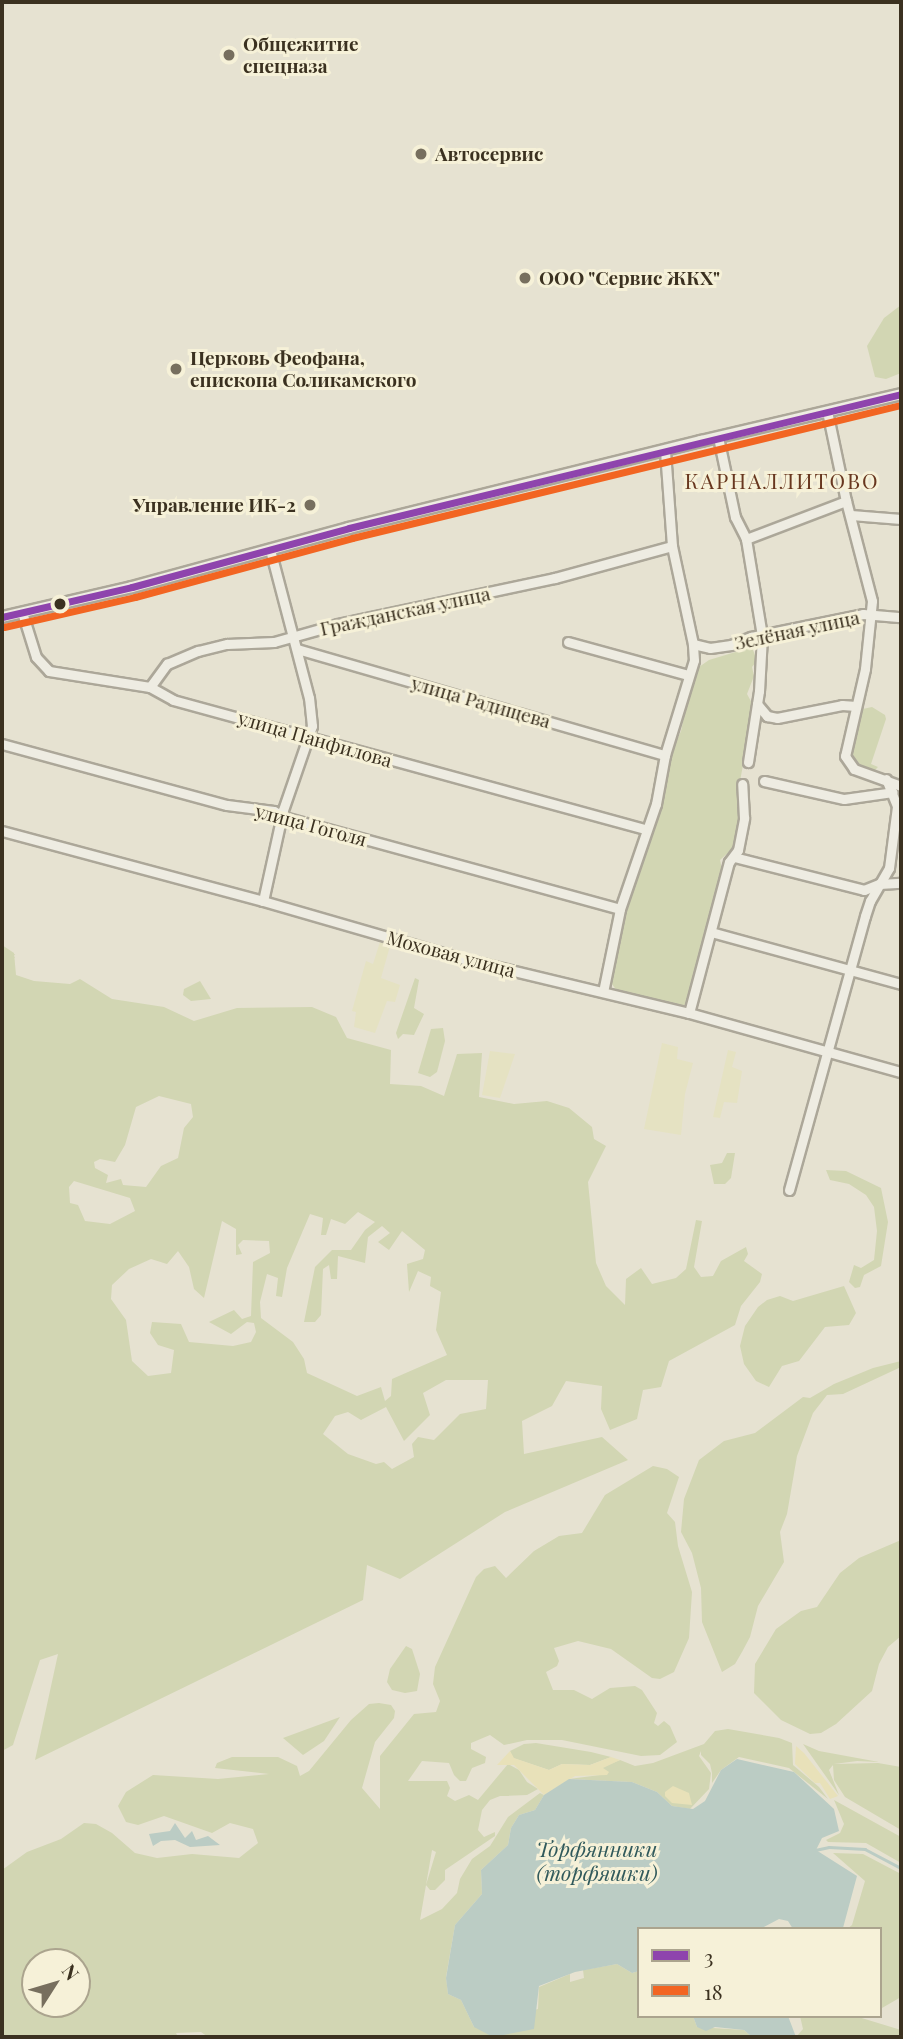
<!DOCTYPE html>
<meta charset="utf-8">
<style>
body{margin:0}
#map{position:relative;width:903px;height:2039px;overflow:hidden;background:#e6e2d1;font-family:"Playfair Display",serif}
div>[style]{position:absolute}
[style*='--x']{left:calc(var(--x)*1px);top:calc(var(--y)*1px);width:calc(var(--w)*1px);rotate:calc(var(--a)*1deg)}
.farmland>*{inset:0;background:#e5e2c2}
.green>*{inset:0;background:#d2d6b3}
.sand>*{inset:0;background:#e8e1b9}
.water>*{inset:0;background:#bbccc4}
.stream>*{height:2.5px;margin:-1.25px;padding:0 1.25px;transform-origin:1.25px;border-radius:1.25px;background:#bbccc4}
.roads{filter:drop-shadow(2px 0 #aca799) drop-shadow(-2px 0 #aca799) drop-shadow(0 2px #aca799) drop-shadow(0 -2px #aca799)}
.minor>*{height:9px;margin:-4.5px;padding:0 4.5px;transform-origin:4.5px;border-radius:4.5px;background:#eeece2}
.tertiary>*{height:10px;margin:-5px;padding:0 5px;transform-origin:5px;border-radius:5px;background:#eeece2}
.bus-1>*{height:7px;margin:-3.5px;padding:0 3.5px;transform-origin:3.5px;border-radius:3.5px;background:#8e44ad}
.bus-2>*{height:7px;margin:-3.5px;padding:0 3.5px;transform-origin:3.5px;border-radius:3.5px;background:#f26522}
.dots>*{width:19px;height:19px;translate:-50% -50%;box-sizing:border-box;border:4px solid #f6f1d8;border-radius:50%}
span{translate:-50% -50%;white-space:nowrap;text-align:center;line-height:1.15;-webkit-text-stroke:6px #f6f1d8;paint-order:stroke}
.poi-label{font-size:19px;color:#3b3120;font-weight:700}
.left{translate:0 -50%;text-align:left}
.right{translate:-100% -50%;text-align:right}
.street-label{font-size:19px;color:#3b3120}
.neighbourhood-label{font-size:21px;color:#68371f;letter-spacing:2px}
.water-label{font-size:21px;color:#30595b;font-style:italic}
.frame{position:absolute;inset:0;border:4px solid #3b3120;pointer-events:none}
.legend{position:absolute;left:637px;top:1927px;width:245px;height:91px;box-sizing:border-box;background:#f6f1d8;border:2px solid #aba48e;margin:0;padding:9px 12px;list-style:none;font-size:21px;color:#3b3120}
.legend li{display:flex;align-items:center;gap:14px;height:35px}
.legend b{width:35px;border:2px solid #aba48e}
.north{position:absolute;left:21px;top:1948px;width:70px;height:70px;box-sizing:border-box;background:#f6f1d8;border:2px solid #aba48e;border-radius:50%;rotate:53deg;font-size:19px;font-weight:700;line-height:28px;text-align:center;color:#3b3120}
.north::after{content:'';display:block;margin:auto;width:24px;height:32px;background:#776f5e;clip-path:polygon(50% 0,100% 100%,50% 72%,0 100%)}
</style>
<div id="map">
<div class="farmland">
<div style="clip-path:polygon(380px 942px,390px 946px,381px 978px,400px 985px,395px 1002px,387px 1001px,375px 1033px,354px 1027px,356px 1012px,352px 1011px,366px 961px,373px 964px)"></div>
<div style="clip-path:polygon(662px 1043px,678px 1047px,677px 1059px,693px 1063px,685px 1094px,681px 1135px,644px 1129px)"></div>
<div style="clip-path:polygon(728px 1050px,736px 1052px,732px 1067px,742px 1071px,737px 1103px,724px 1102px,720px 1118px,713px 1117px)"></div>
<div style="clip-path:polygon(490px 1051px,515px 1054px,500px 1098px,482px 1095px)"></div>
</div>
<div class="green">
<div style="clip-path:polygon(901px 305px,901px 373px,886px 379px,875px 377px,867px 346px,884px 318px)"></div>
<div style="clip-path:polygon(752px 647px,757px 661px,752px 667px,754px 676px,747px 694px,754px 707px,740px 781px,737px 839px,732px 849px,720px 860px,723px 874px,691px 1000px,680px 1008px,617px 991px,609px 980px,622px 914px,657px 813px,670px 755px,681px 731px,691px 685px,699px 667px,709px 660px)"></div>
<div style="clip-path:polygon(872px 707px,885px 715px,886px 719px,871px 764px,878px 767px,872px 773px,853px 766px,848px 757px,858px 710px)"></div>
<div style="clip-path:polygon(evenodd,2px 945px,14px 953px,16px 975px,34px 981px,70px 984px,80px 979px,112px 999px,164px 1007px,194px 1021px,237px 1008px,312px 1007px,336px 1017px,347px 1038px,391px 1050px,390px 1084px,421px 1086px,444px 1096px,457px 1054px,482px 1053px,479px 1097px,514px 1104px,547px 1101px,569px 1108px,592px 1127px,594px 1139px,606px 1146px,588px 1182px,596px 1263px,606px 1286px,625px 1305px,626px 1279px,641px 1268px,652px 1284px,676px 1278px,686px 1269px,696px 1220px,702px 1221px,694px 1267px,701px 1277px,713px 1276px,721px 1261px,746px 1247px,748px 1254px,744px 1261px,762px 1274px,760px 1282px,741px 1306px,735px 1325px,669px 1361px,661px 1387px,643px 1390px,637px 1419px,610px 1430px,601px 1409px,602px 1386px,566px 1381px,552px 1406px,522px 1421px,524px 1454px,602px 1437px,628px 1460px,505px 1512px,400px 1579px,367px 1565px,363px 1600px,35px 1760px,58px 1654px,40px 1660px,13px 1745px,2px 1751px,2px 945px,159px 1096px,191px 1104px,193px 1117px,184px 1128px,178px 1158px,161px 1166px,146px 1187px,123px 1185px,121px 1179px,106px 1183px,108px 1175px,95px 1168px,94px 1162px,100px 1159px,115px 1162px,125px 1145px,136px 1107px,159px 1096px,2px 945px,74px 1181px,130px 1198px,135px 1211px,110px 1224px,85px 1221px,78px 1205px,70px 1203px,69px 1187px,74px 1181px,2px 945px,358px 1212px,375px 1222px,365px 1230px,351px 1250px,332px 1250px,315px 1267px,304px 1322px,315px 1322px,321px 1315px,323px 1269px,329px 1265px,331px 1279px,337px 1279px,338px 1256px,365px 1263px,368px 1237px,382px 1226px,390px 1233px,378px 1242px,389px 1250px,402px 1231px,425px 1250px,423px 1259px,407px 1264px,409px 1292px,418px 1271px,431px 1277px,430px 1286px,441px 1292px,436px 1330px,447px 1355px,392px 1379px,391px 1396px,385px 1401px,381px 1387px,357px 1396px,307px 1373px,304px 1359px,293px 1342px,261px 1318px,260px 1302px,267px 1274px,278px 1278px,276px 1296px,282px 1297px,287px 1268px,310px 1214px,323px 1218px,321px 1235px,326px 1235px,331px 1219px,345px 1224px,358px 1212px,2px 945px,222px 1221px,236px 1229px,236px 1255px,242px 1254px,238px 1245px,243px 1240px,269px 1241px,270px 1253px,253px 1262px,251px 1316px,242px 1319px,234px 1310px,209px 1322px,231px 1334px,247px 1322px,254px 1323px,256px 1332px,251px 1342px,233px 1346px,189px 1342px,181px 1324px,152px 1322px,150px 1333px,158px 1345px,174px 1350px,171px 1373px,148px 1376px,132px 1361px,126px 1320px,111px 1299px,112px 1285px,129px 1269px,151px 1259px,167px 1264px,178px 1251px,189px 1267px,194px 1289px,204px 1298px,222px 1221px,2px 945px,446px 1380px,488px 1380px,486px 1409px,460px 1414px,434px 1440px,418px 1437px,412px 1444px,414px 1457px,392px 1469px,384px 1462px,376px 1464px,348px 1454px,323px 1434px,335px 1416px,348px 1412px,361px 1420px,386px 1407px,404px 1441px,430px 1415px,423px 1393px,446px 1380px)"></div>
<div style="clip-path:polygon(415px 978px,419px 980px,414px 1008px,424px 1014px,414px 1035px,403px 1034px,398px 1039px,396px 1033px)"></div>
<div style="clip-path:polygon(200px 981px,211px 999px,191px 1001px,183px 995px,184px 989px)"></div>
<div style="clip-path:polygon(443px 1028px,445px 1041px,437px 1072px,430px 1077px,418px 1073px,431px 1029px)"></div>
<div style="clip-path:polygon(727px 1153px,735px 1153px,731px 1178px,725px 1184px,714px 1184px,710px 1165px,722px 1163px)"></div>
<div style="clip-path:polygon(826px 1170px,846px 1171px,881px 1188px,888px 1222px,881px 1266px,864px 1275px,860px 1287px,855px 1288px,849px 1282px,854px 1265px,861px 1268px,874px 1260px,877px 1231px,874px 1207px,866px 1195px,849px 1184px,830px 1180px)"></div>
<div style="clip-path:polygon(844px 1286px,856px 1313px,849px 1325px,825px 1327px,799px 1361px,782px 1366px,769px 1387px,756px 1381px,744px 1364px,740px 1346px,745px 1326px,758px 1307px,767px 1300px,780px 1296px,793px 1301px)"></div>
<div style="clip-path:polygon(901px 1361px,901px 1367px,843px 1394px,827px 1395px,813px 1413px,797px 1456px,787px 1514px,780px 1532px,784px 1562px,758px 1606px,750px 1637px,742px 1652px,735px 1664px,722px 1672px,702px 1622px,701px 1588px,692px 1553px,681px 1532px,684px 1499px,699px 1460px,724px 1441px,755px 1433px,803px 1397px,810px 1398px,834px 1384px,873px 1368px)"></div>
<div style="clip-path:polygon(evenodd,653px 1466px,667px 1469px,679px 1477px,667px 1513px,675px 1522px,678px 1546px,692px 1592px,689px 1638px,674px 1672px,660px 1679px,652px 1678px,611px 1649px,578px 1641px,554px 1648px,559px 1661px,557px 1666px,546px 1672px,553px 1690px,574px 1690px,592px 1699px,610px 1688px,635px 1686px,642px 1690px,657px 1713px,654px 1723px,658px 1726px,664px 1721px,670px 1726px,677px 1742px,660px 1755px,641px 1756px,562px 1740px,527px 1740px,504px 1745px,490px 1735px,471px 1743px,471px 1749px,486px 1757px,485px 1763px,472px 1768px,466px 1781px,460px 1781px,454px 1775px,449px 1763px,422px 1761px,408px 1781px,447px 1781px,450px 1788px,447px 1796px,455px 1801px,469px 1795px,478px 1800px,508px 1764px,519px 1770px,527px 1782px,538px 1789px,527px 1795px,500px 1796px,490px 1800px,482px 1810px,478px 1830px,484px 1837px,495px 1832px,495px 1836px,445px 1870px,445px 1880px,435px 1890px,430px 1890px,426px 1885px,436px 1852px,432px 1850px,420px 1920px,442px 1909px,457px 1893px,460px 1879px,472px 1859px,490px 1846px,508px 1817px,540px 1793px,544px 1795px,535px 1810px,519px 1815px,511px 1828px,508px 1845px,481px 1870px,482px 1894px,455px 1925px,446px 1977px,448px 1994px,461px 2000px,474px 2027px,538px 2009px,539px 1987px,570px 1974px,570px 1982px,584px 1978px,583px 1970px,617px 1964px,632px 1973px,639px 1971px,639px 2016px,693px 2016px,697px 2027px,744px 2030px,752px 2037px,208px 2037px,201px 2032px,176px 2033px,178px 2037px,2px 2037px,2px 1870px,27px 1852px,61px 1839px,84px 1823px,96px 1824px,112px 1833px,135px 1853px,157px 1858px,192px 1854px,239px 1858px,258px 1843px,253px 1829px,230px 1823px,212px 1833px,164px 1816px,138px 1825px,126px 1822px,118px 1806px,126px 1792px,153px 1775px,218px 1779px,269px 1774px,215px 1768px,217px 1763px,232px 1757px,278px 1757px,297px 1766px,300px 1776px,309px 1771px,351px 1720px,369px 1704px,379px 1703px,391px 1705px,395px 1711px,394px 1718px,375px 1742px,362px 1788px,380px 1809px,380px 1756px,414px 1714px,436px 1712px,440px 1701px,433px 1684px,435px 1667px,476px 1577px,484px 1569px,495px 1566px,506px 1578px,534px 1551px,559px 1536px,582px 1533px,605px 1495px,653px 1466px,35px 1962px,77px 1962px,77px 2004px,35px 2004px,35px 1962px)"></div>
<div style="clip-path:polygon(901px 1540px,901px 1636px,888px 1647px,879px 1664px,872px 1691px,836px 1724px,821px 1733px,810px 1734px,781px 1720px,754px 1693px,755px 1664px,776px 1629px,801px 1611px,817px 1607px,840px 1573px,859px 1558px)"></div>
<div style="clip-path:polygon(406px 1646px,412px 1649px,420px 1674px,417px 1691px,405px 1693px,392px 1690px,387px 1682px,390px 1669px)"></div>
<div style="clip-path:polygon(340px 1717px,324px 1741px,303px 1755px,283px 1738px)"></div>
<div style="clip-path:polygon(728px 1729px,779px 1738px,792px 1743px,793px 1765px,819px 1787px,828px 1799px,789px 1768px,739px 1757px,721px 1770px,712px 1783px,712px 1773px,710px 1764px,701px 1755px,701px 1751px,699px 1756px,711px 1773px,709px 1789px,690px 1809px,672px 1806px,657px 1792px,632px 1782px,569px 1779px,600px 1775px,603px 1767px,620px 1760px,635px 1766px,653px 1763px,704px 1744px,715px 1731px)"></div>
<div style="clip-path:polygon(536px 1743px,591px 1752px,611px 1757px,590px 1765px,562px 1764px,549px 1770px,513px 1758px,510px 1751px,524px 1744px)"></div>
<div style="clip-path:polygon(803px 1744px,819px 1751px,879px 1762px,857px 1761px,834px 1764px,878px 1763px,901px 1767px,901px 1830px,845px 1797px,834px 1780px,833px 1765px,829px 1770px,839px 1795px)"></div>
<div style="clip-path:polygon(834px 1800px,901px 1837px,901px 1863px,866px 1843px,828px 1842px,826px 1840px,840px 1833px,844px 1824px)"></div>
<div style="clip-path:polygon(833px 1853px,863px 1854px,901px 1874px,901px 1997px,882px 2008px,880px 1929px,847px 1929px,852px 1925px,865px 1881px)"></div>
<div style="clip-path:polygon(800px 2016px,855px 2016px,901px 2030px,901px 2037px,796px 2037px,803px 2029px)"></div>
</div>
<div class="sand">
<div style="clip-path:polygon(796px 1746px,804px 1753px,838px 1796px,830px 1799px,820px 1783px,815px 1783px,795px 1764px)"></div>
<div style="clip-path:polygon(510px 1751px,514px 1758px,549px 1770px,562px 1764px,590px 1765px,611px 1757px,620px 1760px,603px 1768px,609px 1772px,607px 1775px,575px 1776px,544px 1795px,514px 1765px,497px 1765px)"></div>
<div style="clip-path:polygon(673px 1786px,689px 1793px,692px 1805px,672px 1803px,665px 1796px,665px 1792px)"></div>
</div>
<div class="water">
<div style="clip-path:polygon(737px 1759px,794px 1772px,834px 1809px,839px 1831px,822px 1838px,816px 1850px,857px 1876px,843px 1928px,793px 1929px,788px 1921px,779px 1919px,760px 1929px,639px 1929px,639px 1971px,632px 1973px,617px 1964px,575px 1972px,539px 1986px,534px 2029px,493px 2037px,474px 2027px,461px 2000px,448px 1994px,446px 1978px,455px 1925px,482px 1894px,481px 1870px,508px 1845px,511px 1828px,519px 1815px,535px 1810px,544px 1795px,569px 1779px,632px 1782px,657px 1792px,672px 1806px,693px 1809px,705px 1801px,721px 1770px)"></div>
<div style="clip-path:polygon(175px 1823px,185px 1838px,192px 1831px,196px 1840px,208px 1836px,220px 1845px,190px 1847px,175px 1840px,161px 1841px,153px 1846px,149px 1834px,170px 1831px)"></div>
<div style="clip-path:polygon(693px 2016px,788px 2016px,796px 2037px,752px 2037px,744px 2030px,715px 2027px,706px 2031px,697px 2027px)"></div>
</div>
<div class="stream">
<div style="--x:815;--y:1850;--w:14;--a:-12"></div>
<div style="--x:829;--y:1847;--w:36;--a:3"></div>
<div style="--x:865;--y:1849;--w:41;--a:27.8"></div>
</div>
<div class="roads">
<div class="minor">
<div style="--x:827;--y:411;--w:92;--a:78.1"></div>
<div style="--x:846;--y:501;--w:103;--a:75.4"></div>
<div style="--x:872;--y:601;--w:68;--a:95.9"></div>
<div style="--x:865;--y:669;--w:89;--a:102.9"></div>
<div style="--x:845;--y:756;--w:16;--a:55"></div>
<div style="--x:854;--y:769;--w:50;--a:19.9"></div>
<div style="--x:718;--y:437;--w:82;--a:78"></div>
<div style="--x:735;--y:517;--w:25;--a:63"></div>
<div style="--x:746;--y:539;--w:98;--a:80.6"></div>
<div style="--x:762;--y:636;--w:55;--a:93.1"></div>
<div style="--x:759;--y:691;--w:72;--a:98.8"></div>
<div style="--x:851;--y:515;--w:50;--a:4.6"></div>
<div style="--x:746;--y:539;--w:107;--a:-20.8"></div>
<div style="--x:22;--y:612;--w:47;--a:72.7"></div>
<div style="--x:36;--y:657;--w:19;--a:47"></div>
<div style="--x:49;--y:671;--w:102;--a:9"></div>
<div style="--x:150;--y:687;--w:26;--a:29"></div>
<div style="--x:173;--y:700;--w:489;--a:15.3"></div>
<div style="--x:568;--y:642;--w:124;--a:15.4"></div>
<div style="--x:693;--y:644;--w:17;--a:13"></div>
<div style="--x:710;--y:648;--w:21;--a:-8"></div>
<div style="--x:731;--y:645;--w:22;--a:-22"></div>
<div style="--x:751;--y:637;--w:114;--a:-11.6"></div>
<div style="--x:863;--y:614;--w:38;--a:5"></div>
<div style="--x:297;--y:649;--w:383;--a:16.1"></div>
<div style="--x:150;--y:687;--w:29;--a:-54"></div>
<div style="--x:167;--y:664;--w:34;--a:-23"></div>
<div style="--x:198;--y:651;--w:30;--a:-14"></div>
<div style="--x:227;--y:644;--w:47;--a:-2.4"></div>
<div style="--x:274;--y:642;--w:66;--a:-15.7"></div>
<div style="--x:338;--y:624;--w:222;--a:-12"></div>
<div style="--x:555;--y:578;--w:121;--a:-15.3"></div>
<div style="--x:757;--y:704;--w:16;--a:50"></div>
<div style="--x:767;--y:716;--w:10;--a:11"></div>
<div style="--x:777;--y:718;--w:66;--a:-11.3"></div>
<div style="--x:842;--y:705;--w:14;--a:4"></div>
<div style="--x:2;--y:744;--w:233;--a:15.2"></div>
<div style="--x:227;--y:805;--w:47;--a:7.3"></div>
<div style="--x:274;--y:811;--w:12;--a:31"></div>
<div style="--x:284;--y:817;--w:348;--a:15.3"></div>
<div style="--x:764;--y:781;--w:82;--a:12.7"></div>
<div style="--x:844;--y:799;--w:49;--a:-8.1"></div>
<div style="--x:2;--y:831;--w:270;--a:15"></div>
<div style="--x:263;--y:901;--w:209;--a:16.1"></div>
<div style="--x:464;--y:959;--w:231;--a:13.5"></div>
<div style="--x:689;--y:1013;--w:220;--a:15.6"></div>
<div style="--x:734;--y:857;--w:134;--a:14.2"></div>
<div style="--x:864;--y:890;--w:16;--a:-22"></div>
<div style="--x:879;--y:884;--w:22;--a:-3"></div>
<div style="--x:263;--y:901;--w:93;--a:-77.6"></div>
<div style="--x:283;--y:810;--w:89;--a:-71"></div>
<div style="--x:312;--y:726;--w:28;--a:-96"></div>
<div style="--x:309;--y:698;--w:154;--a:-104.7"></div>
<div style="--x:711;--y:932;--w:197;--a:15.3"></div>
<div style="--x:603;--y:992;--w:85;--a:-78.4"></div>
<div style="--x:620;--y:909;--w:111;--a:-71.1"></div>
<div style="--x:656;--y:804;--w:50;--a:-79.6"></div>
<div style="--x:665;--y:755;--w:99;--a:-73"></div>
<div style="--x:694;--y:660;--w:16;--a:-94"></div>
<div style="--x:693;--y:644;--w:100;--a:-102.1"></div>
<div style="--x:672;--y:546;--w:96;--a:-94.2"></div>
<div style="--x:689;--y:1013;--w:156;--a:-75.2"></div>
<div style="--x:729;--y:862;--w:15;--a:-53"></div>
<div style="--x:738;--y:850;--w:33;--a:-79"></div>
<div style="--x:744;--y:818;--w:34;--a:-93"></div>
<div style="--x:789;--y:1190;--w:284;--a:-74.5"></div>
<div style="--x:865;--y:916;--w:16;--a:-72"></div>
<div style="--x:870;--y:901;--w:38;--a:-60"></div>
<div style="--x:889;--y:868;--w:63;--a:-82.6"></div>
<div style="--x:897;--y:806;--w:29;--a:-112"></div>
</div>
<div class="tertiary">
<div style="--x:2;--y:617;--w:133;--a:-13"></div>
<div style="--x:132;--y:587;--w:225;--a:-15.2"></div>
<div style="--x:349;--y:528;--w:363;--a:-13.9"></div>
<div style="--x:701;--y:441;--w:205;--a:-13.2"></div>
</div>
</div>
<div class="bus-1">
<div style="--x:2;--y:617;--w:133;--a:-13"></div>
<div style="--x:132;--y:587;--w:225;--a:-15.2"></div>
<div style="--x:349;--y:528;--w:568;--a:-13.64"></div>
</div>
<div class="bus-2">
<div style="--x:4;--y:627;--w:134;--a:-12.9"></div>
<div style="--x:135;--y:597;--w:225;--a:-15.2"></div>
<div style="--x:352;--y:538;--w:565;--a:-13.62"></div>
</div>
<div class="dots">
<div style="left:229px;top:55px;background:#776f5e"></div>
<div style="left:421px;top:154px;background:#776f5e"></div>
<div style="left:525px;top:278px;background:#776f5e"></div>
<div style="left:176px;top:369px;background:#776f5e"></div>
<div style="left:310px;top:505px;background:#776f5e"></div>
<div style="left:60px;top:604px;background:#3b3120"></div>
</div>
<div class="poi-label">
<span class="left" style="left:243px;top:55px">Общежитие<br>спецназа</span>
<span class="left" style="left:435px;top:154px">Автосервис</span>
<span class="left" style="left:539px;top:278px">ООО "Сервис ЖКХ"</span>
<span class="left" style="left:190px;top:369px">Церковь Феофана,<br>епископа Соликамского</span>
<span class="right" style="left:296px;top:505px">Управление ИК-2</span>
</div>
<div class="street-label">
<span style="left:405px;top:611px;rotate:-12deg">Гражданская улица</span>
<span style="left:797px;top:630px;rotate:-12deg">Зелёная улица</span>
<span style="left:481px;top:702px;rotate:16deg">улица Радищева</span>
<span style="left:315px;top:739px;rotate:16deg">улица Панфилова</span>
<span style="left:311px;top:825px;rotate:15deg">улица Гоголя</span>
<span style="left:451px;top:954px;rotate:15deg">Моховая улица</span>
</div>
<div class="neighbourhood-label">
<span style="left:782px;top:480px">КАРНАЛЛИТОВО</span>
</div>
<div class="water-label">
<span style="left:597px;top:1860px">Торфянники<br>(торфяшки)</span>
</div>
<div class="frame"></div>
<ul class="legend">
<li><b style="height:9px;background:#8e44ad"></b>3</li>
<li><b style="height:9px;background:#f26522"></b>18</li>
</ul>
<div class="north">N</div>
</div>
